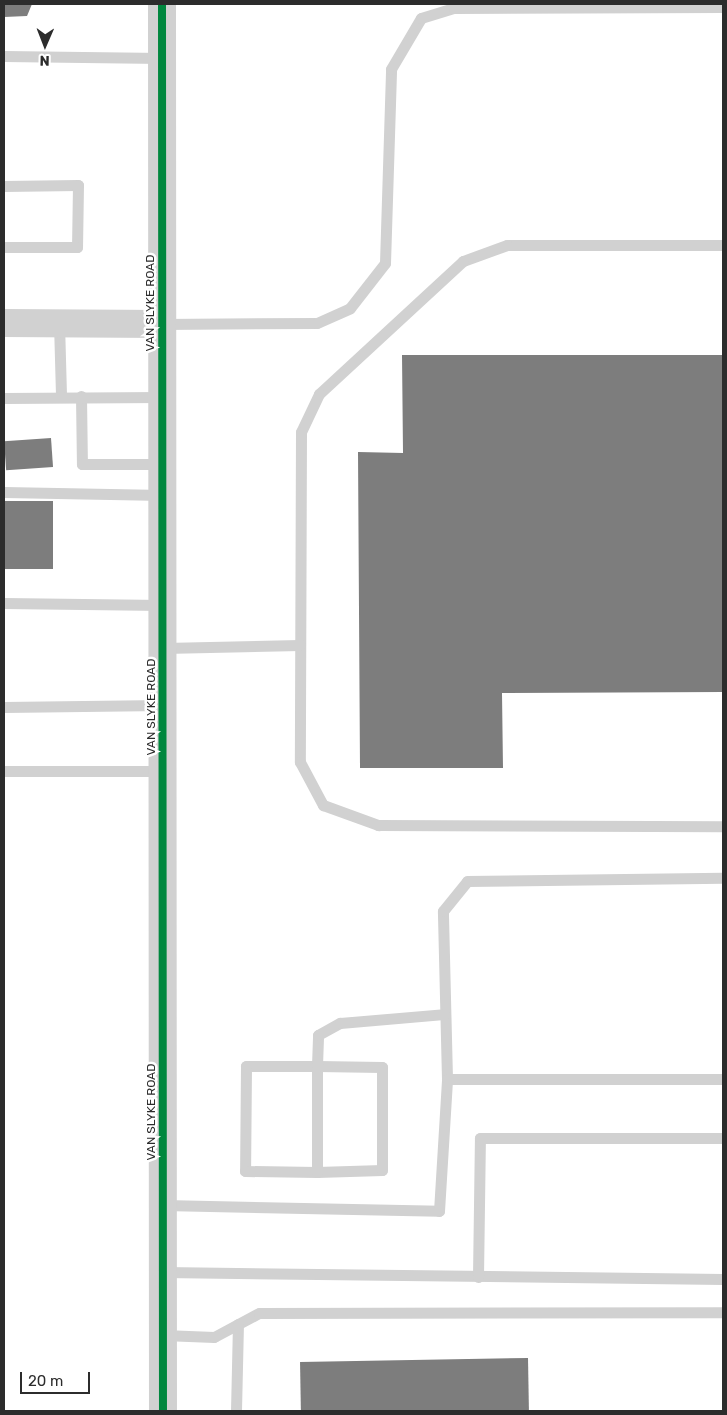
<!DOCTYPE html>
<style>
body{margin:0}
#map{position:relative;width:727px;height:1415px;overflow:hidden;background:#fff;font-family:Rubik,sans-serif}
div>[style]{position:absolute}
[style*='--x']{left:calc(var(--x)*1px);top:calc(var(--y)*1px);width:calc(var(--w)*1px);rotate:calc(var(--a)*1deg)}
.building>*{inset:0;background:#7d7d7d;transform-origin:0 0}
.service>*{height:11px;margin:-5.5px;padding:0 5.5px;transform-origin:5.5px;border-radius:5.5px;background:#d1d1d1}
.tertiary>*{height:28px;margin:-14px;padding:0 14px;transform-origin:14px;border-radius:14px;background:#d1d1d1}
.cycleway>*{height:8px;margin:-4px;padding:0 4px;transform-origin:4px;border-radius:4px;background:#00873e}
span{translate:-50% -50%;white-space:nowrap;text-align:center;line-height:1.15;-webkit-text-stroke:5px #fff;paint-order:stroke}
.street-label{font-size:12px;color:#2c2c2c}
.frame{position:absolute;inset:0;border:5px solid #2c2c2c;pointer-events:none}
.north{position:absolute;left:20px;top:20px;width:50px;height:50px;-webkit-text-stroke:4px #fff;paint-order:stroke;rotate:181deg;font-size:14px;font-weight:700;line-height:20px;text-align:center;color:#2c2c2c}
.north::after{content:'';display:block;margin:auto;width:18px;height:22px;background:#2c2c2c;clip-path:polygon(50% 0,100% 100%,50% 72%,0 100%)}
.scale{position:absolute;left:20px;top:1372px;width:70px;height:22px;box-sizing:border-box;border:2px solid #2c2c2c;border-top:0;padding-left:6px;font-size:15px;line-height:18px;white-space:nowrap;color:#2c2c2c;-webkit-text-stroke:4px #fff;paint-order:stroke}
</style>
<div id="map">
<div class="building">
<div style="clip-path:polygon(4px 4px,32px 4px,27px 16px,4px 17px)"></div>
<div style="clip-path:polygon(402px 355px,723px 355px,723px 692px,502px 693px,503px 768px,360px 768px,358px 452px,403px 453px)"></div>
<div style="left:51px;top:438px;width:29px;height:47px;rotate:86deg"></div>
<div style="left:4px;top:501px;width:49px;height:68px"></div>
<div style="left:528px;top:1358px;width:53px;height:228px;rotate:89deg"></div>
</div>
<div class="service">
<div style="--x:4;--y:56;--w:158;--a:0.7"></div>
<div style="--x:4;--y:186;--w:74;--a:-0.8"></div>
<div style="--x:78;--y:185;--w:62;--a:90.9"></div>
<div style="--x:77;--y:247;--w:73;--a:180"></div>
<div style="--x:723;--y:245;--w:216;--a:180"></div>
<div style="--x:507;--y:245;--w:47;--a:160"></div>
<div style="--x:463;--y:261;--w:196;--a:137.3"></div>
<div style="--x:319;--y:394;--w:42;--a:115.3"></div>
<div style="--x:301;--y:432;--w:330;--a:90.2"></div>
<div style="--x:300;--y:762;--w:49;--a:61.9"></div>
<div style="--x:323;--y:805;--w:59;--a:20"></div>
<div style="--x:378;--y:825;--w:345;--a:0.2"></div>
<div style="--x:59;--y:323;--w:73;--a:88.4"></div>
<div style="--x:162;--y:324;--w:155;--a:-0.4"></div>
<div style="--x:317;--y:323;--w:36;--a:-24"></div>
<div style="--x:350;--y:308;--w:57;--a:-52.1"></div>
<div style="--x:385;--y:263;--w:194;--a:-88.2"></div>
<div style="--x:391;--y:69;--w:59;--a:-59.5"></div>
<div style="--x:421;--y:18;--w:34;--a:-17"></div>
<div style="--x:454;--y:8;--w:269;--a:-0.2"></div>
<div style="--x:81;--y:396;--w:68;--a:89.2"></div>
<div style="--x:82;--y:464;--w:81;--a:0"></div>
<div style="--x:4;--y:398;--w:158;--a:-0.4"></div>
<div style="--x:4;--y:492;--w:159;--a:1.1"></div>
<div style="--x:4;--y:603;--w:158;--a:0.7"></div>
<div style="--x:164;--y:648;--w:136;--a:-1.3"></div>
<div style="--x:4;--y:707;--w:159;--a:-0.7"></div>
<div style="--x:4;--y:771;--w:159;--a:0"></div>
<div style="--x:447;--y:1079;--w:168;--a:-91.4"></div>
<div style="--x:443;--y:911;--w:38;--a:-51"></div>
<div style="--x:467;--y:881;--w:256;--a:-0.7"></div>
<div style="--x:317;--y:1172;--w:65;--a:-1.8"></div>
<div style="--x:382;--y:1170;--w:103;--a:-90"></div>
<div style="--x:382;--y:1067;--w:65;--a:-179.1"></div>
<div style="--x:317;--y:1066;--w:71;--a:180"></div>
<div style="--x:246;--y:1066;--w:105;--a:90.5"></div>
<div style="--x:245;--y:1171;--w:72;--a:0.8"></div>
<div style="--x:317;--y:1172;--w:106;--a:-90"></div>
<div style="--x:317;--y:1066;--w:31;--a:-88"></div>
<div style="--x:318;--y:1035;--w:25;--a:-29"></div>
<div style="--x:340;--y:1023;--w:104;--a:-4.9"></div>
<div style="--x:163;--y:1205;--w:276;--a:1.2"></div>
<div style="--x:439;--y:1211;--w:132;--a:-86.5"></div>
<div style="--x:447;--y:1079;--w:276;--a:0"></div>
<div style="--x:163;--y:1272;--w:560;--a:0.72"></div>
<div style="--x:478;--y:1277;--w:139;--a:-89.2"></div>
<div style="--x:480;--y:1138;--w:243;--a:0"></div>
<div style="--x:163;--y:1335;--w:51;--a:2.2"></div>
<div style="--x:214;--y:1337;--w:51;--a:-28.1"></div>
<div style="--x:259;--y:1313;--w:464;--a:-0.1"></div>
<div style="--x:236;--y:1411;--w:87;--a:-88.7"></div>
</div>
<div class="tertiary">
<div style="--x:162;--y:4;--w:1407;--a:89.96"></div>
<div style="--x:4;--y:323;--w:158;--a:0.4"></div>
</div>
<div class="cycleway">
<div style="--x:162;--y:4;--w:1407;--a:89.96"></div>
</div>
<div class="street-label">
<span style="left:151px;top:303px;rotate:-90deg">VAN SLYKE ROAD</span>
<span style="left:152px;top:707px;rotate:-90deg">VAN SLYKE ROAD</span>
<span style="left:152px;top:1112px;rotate:-90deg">VAN SLYKE ROAD</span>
</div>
<div class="frame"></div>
<div class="north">N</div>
<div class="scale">20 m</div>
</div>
